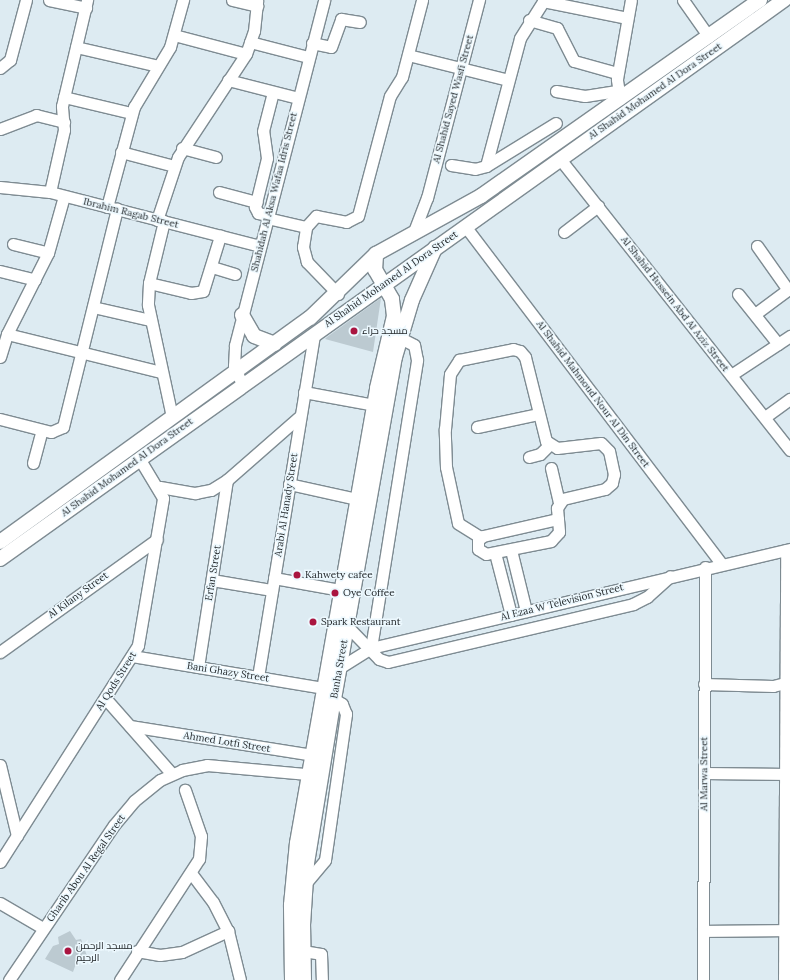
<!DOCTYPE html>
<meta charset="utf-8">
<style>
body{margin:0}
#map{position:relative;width:790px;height:980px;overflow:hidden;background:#ddebf2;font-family:Lora,Cairo,serif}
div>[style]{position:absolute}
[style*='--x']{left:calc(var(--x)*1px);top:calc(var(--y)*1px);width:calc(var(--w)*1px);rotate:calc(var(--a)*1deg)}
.building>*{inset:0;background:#bccad1}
.roads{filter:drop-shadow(1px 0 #7e8b92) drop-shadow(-1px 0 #7e8b92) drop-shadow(0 1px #7e8b92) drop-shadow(0 -1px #7e8b92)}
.minor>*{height:11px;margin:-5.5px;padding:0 5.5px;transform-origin:5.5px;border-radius:5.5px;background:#fff}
.major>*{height:14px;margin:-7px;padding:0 7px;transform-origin:7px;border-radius:7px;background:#fff}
.dots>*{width:11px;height:11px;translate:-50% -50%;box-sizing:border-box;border:2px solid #ecf8fe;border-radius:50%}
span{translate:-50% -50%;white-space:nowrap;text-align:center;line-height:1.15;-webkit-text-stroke:3px #ecf8fe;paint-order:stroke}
.street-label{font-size:10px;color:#252a2d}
.poi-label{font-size:10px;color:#252a2d}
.left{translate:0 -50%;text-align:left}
</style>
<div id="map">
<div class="building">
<div style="clip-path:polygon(381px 298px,373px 352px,325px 339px,327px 337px)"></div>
<div style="clip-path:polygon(70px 931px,76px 940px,81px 939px,87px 956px,77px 961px,73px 972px,45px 959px,53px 946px,59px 944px,58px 937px)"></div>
</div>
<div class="roads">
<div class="minor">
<div style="--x:49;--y:0;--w:38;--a:12"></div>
<div style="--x:232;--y:0;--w:26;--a:13"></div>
<div style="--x:683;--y:0;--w:45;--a:54.9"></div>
<div style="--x:543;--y:1;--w:86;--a:11.4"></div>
<div style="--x:529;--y:20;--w:29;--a:16"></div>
<div style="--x:557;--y:28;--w:37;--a:63"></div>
<div style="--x:574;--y:61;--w:45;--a:15.6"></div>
<div style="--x:174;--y:35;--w:74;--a:14.8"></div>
<div style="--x:250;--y:42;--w:60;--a:14.5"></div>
<div style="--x:312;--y:43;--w:19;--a:12"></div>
<div style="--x:331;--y:47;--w:30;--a:-70"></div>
<div style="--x:341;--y:19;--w:19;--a:9"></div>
<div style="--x:76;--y:47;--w:84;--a:13"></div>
<div style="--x:408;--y:55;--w:103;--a:14"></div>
<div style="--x:0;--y:68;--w:13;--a:-39"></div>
<div style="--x:10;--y:60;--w:62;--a:-75.1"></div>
<div style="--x:228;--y:80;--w:72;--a:14.4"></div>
<div style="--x:556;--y:91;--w:29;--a:10"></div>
<div style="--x:585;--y:96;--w:32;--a:-9"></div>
<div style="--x:64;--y:97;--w:69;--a:13.4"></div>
<div style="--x:620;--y:99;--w:20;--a:-99"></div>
<div style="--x:617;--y:79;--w:80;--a:-80"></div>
<div style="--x:0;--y:129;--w:39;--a:-21"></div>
<div style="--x:36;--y:115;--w:29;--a:14"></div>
<div style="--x:182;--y:148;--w:35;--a:15"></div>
<div style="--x:121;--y:152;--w:55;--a:14.8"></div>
<div style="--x:560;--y:159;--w:371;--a:51.7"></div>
<div style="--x:451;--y:165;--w:24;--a:9"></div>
<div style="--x:475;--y:169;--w:11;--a:-15"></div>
<div style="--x:486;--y:166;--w:82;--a:-31.6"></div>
<div style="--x:486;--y:166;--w:132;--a:-75.1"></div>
<div style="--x:520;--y:38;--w:45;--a:-57.7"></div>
<div style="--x:0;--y:187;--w:50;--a:5.7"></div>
<div style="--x:50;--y:192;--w:217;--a:14.4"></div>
<div style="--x:50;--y:192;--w:64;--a:-77.3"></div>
<div style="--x:64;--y:130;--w:24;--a:-95"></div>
<div style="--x:62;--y:106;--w:109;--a:-76.7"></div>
<div style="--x:219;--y:192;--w:39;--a:15"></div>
<div style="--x:107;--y:207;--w:104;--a:-74.9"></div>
<div style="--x:134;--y:107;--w:70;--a:-59"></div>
<div style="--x:170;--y:47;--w:49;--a:-74.5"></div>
<div style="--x:268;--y:215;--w:10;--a:-169"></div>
<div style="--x:258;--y:213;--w:7;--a:-117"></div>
<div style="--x:255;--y:207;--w:50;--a:-76.2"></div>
<div style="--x:267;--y:158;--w:27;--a:-98"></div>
<div style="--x:263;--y:131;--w:40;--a:-75.6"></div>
<div style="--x:267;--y:218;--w:40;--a:13"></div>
<div style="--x:157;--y:220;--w:66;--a:-71.6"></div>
<div style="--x:178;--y:157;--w:123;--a:-56.6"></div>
<div style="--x:246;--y:54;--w:24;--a:-71"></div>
<div style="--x:254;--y:31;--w:31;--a:-84"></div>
<div style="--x:164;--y:221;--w:64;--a:103.6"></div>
<div style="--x:149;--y:283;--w:22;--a:93"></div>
<div style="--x:148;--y:305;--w:115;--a:77.9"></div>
<div style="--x:465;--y:226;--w:423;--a:52.8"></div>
<div style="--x:564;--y:232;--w:43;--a:-37.4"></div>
<div style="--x:413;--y:234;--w:39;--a:-69"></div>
<div style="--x:427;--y:198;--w:205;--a:-75.3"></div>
<div style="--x:13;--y:244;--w:36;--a:14"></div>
<div style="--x:757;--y:246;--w:54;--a:54.8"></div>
<div style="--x:212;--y:267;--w:24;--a:17"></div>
<div style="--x:0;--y:271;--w:36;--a:14"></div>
<div style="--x:149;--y:283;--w:43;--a:13.4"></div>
<div style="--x:191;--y:293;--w:12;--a:-9"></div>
<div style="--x:203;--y:291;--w:58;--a:-72.8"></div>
<div style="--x:338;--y:294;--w:45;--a:-134.1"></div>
<div style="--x:307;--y:262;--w:16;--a:-105"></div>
<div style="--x:303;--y:247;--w:20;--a:-81"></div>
<div style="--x:306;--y:227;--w:15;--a:-48"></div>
<div style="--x:316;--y:216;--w:31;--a:11"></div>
<div style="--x:346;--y:222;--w:13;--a:-27"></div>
<div style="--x:358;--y:216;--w:124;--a:-75.1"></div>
<div style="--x:390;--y:96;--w:22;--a:-58"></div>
<div style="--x:402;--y:77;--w:80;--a:-75.4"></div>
<div style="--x:738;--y:294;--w:64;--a:51.3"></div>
<div style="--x:93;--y:307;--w:58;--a:12.8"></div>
<div style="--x:755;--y:314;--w:44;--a:-36.6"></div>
<div style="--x:7;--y:334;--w:159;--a:13.9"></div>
<div style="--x:0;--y:357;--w:24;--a:-73"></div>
<div style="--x:7;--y:334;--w:91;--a:-63.2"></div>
<div style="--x:48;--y:253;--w:59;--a:-74.3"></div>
<div style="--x:731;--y:375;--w:71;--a:-33.5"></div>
<div style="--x:242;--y:384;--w:20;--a:-114"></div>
<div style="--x:234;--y:366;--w:21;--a:-87"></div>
<div style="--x:235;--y:345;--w:356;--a:-75.5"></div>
<div style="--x:304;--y:392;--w:71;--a:10.5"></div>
<div style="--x:765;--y:417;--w:31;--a:-36"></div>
<div style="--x:0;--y:419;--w:53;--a:14.3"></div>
<div style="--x:51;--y:432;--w:13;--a:-23"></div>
<div style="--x:63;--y:427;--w:225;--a:-76.1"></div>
<div style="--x:477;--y:427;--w:62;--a:-12"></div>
<div style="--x:529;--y:457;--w:11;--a:-15"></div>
<div style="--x:540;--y:454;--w:13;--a:-45"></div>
<div style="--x:33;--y:463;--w:34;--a:-75"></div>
<div style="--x:551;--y:468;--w:36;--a:77"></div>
<div style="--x:289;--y:484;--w:70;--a:12.4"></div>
<div style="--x:160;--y:487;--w:36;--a:10"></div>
<div style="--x:195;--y:493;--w:16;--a:-11"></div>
<div style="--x:211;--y:490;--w:19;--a:-32"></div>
<div style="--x:227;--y:480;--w:97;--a:-41.2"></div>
<div style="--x:480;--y:537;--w:26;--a:-148"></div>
<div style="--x:458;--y:523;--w:57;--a:-102.1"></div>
<div style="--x:446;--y:467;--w:38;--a:-92"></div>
<div style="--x:445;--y:429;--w:55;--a:-84.8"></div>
<div style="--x:450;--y:374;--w:17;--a:-57"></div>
<div style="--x:459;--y:360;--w:55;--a:-11.5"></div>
<div style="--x:513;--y:349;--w:7;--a:16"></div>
<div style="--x:520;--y:351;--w:8;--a:50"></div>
<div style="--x:525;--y:357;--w:87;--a:76"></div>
<div style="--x:546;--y:441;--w:13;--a:32"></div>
<div style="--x:557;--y:448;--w:44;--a:-6.5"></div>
<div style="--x:601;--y:443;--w:11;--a:45"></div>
<div style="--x:609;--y:451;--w:24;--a:78"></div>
<div style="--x:614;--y:474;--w:9;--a:103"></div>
<div style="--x:612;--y:483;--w:9;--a:139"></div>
<div style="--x:605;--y:489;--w:43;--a:166.6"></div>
<div style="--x:563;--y:499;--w:11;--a:124"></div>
<div style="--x:557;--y:508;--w:24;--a:85"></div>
<div style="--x:559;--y:532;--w:12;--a:132"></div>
<div style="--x:551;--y:541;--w:66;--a:168.7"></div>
<div style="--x:486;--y:554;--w:9;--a:-148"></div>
<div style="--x:478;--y:549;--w:9;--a:-90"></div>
<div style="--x:478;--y:540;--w:6;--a:-39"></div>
<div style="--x:483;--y:536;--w:77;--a:-12.8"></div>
<div style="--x:511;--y:550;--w:63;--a:76.2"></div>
<div style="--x:495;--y:553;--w:64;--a:75.5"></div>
<div style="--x:274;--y:578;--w:68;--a:10.2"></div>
<div style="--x:212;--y:580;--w:61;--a:9.5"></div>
<div style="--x:347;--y:626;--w:46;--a:45.9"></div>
<div style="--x:379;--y:659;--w:9;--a:18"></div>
<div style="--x:388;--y:662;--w:252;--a:-13.3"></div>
<div style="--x:633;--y:604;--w:16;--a:-27"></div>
<div style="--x:647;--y:597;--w:31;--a:-42"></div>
<div style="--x:371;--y:648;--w:292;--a:-80.9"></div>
<div style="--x:417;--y:360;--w:15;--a:-101"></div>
<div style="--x:414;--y:345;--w:16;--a:-153"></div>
<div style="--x:0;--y:652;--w:193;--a:-35.7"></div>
<div style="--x:132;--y:656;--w:195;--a:9.5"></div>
<div style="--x:198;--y:667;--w:189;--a:-81.2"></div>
<div style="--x:339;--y:668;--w:38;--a:-32"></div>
<div style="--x:371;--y:648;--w:431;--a:-13.3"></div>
<div style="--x:258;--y:677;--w:348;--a:-80.7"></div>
<div style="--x:704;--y:684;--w:69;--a:1.7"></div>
<div style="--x:773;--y:686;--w:16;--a:-14"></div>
<div style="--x:105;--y:698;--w:101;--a:48.6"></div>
<div style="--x:130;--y:726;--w:191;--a:9"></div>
<div style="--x:0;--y:765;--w:73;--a:76.5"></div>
<div style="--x:704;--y:773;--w:85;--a:0.7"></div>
<div style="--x:0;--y:862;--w:257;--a:-57.5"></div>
<div style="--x:138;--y:645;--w:149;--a:-80.3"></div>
<div style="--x:163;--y:498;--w:47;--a:-121"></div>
<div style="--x:191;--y:873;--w:36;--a:53"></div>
<div style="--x:213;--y:902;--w:33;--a:63"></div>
<div style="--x:228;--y:931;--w:50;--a:76.2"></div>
<div style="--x:305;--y:884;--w:31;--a:-50"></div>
<div style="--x:325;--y:860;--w:148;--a:-81.8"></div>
<div style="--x:346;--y:714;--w:11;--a:-112"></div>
<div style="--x:342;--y:704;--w:9;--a:-148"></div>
<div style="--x:0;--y:903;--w:50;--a:30.2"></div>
<div style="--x:703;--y:931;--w:86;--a:-0.7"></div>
<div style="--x:137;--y:951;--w:23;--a:10"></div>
<div style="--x:160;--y:955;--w:22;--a:-8"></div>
<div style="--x:182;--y:952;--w:51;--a:-24.5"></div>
<div style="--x:303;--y:951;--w:18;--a:9"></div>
<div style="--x:321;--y:954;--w:26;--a:88"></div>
<div style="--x:9;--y:980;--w:187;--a:-55.9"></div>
<div style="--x:114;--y:825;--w:31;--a:-50"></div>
<div style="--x:134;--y:801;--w:33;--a:-39"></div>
<div style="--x:160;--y:780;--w:24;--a:-24"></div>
<div style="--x:182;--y:770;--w:25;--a:-11"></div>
<div style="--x:207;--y:765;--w:109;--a:5.2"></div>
<div style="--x:120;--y:980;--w:145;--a:-56.9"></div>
<div style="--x:199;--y:859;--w:23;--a:-85"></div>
<div style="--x:201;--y:836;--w:49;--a:-109.2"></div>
<div style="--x:703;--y:980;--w:413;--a:-89.7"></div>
<div style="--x:784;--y:980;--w:430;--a:-89.7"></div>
</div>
<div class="major">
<div style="--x:242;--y:315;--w:24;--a:60"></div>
<div style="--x:254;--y:336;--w:22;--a:21"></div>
<div style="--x:0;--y:542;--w:382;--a:-35.9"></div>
<div style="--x:310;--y:318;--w:92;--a:-44.1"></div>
<div style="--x:376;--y:254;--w:120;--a:-28.9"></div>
<div style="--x:481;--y:196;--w:341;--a:-35.1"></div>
<div style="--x:0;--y:559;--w:963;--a:-35.49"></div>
<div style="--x:292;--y:980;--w:75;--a:-90.8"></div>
<div style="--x:291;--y:905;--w:62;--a:-84.5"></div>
<div style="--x:297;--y:843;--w:462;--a:-80"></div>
<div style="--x:377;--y:388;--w:74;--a:-76.7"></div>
<div style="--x:394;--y:316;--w:17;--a:-97"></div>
<div style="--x:392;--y:299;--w:34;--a:-120"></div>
<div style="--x:375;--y:270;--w:16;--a:-86"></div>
<div style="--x:304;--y:980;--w:55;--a:-91"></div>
<div style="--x:303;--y:925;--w:62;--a:-86.3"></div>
<div style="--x:307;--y:863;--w:166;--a:-80.7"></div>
<div style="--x:334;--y:699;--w:347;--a:-79.9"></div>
<div style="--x:395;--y:357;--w:59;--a:-73.4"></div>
<div style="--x:412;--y:300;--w:57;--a:-66.1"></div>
</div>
</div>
<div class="dots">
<div style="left:354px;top:331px;background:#aa1540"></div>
<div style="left:297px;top:575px;background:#aa1540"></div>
<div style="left:335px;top:593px;background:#aa1540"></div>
<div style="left:313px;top:622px;background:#aa1540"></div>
<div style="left:68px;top:951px;background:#aa1540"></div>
</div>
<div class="street-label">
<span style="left:655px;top:91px;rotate:-35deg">Al Shahid Mohamed Al Dora Street</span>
<span style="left:453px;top:99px;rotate:-75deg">Al Shahid Sayed Wasfi Street</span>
<span style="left:274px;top:192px;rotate:-76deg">Shahidah Al Aksa Wafaa Idris Street</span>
<span style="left:131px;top:213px;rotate:14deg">Ibrahim Ragab Street</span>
<span style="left:391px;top:279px;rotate:-35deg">Al Shahid Mohamed Al Dora Street</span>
<span style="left:675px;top:304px;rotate:52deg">Al Shahid Hussein Abd Al Aziz Street</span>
<span style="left:593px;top:394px;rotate:53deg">Al Shahid Mahmoud Nour Al Din Street</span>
<span style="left:127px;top:467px;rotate:-36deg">Al Shahid Mohamed Al Dora Street</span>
<span style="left:286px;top:505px;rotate:-81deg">Arabi Al Hanady Street</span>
<span style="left:213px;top:573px;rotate:-81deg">Erfan Street</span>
<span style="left:78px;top:595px;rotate:-36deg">Al Kilany Street</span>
<span style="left:562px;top:602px;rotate:-14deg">Al Ezaa W Television Street</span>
<span style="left:339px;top:669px;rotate:-80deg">Banha Street</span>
<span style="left:228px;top:672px;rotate:9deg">Bani Ghazy Street</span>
<span style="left:116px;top:681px;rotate:-58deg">Al Qods Street</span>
<span style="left:227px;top:742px;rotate:9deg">Ahmed Lotfi Street</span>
<span style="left:704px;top:774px;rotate:-90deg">Al Marwa Street</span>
<span style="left:86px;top:868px;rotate:-55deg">Gharib Abou Al Regal Street</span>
</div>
<div class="poi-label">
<span class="left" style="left:362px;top:331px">مسجد حراء</span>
<span class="left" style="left:305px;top:575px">Kahwety cafee</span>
<span class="left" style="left:343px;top:593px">Oye Coffee</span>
<span class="left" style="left:321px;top:622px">Spark Restaurant</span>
<span class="left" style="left:76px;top:951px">مسجد الرحمن<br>الرحيم</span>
</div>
</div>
